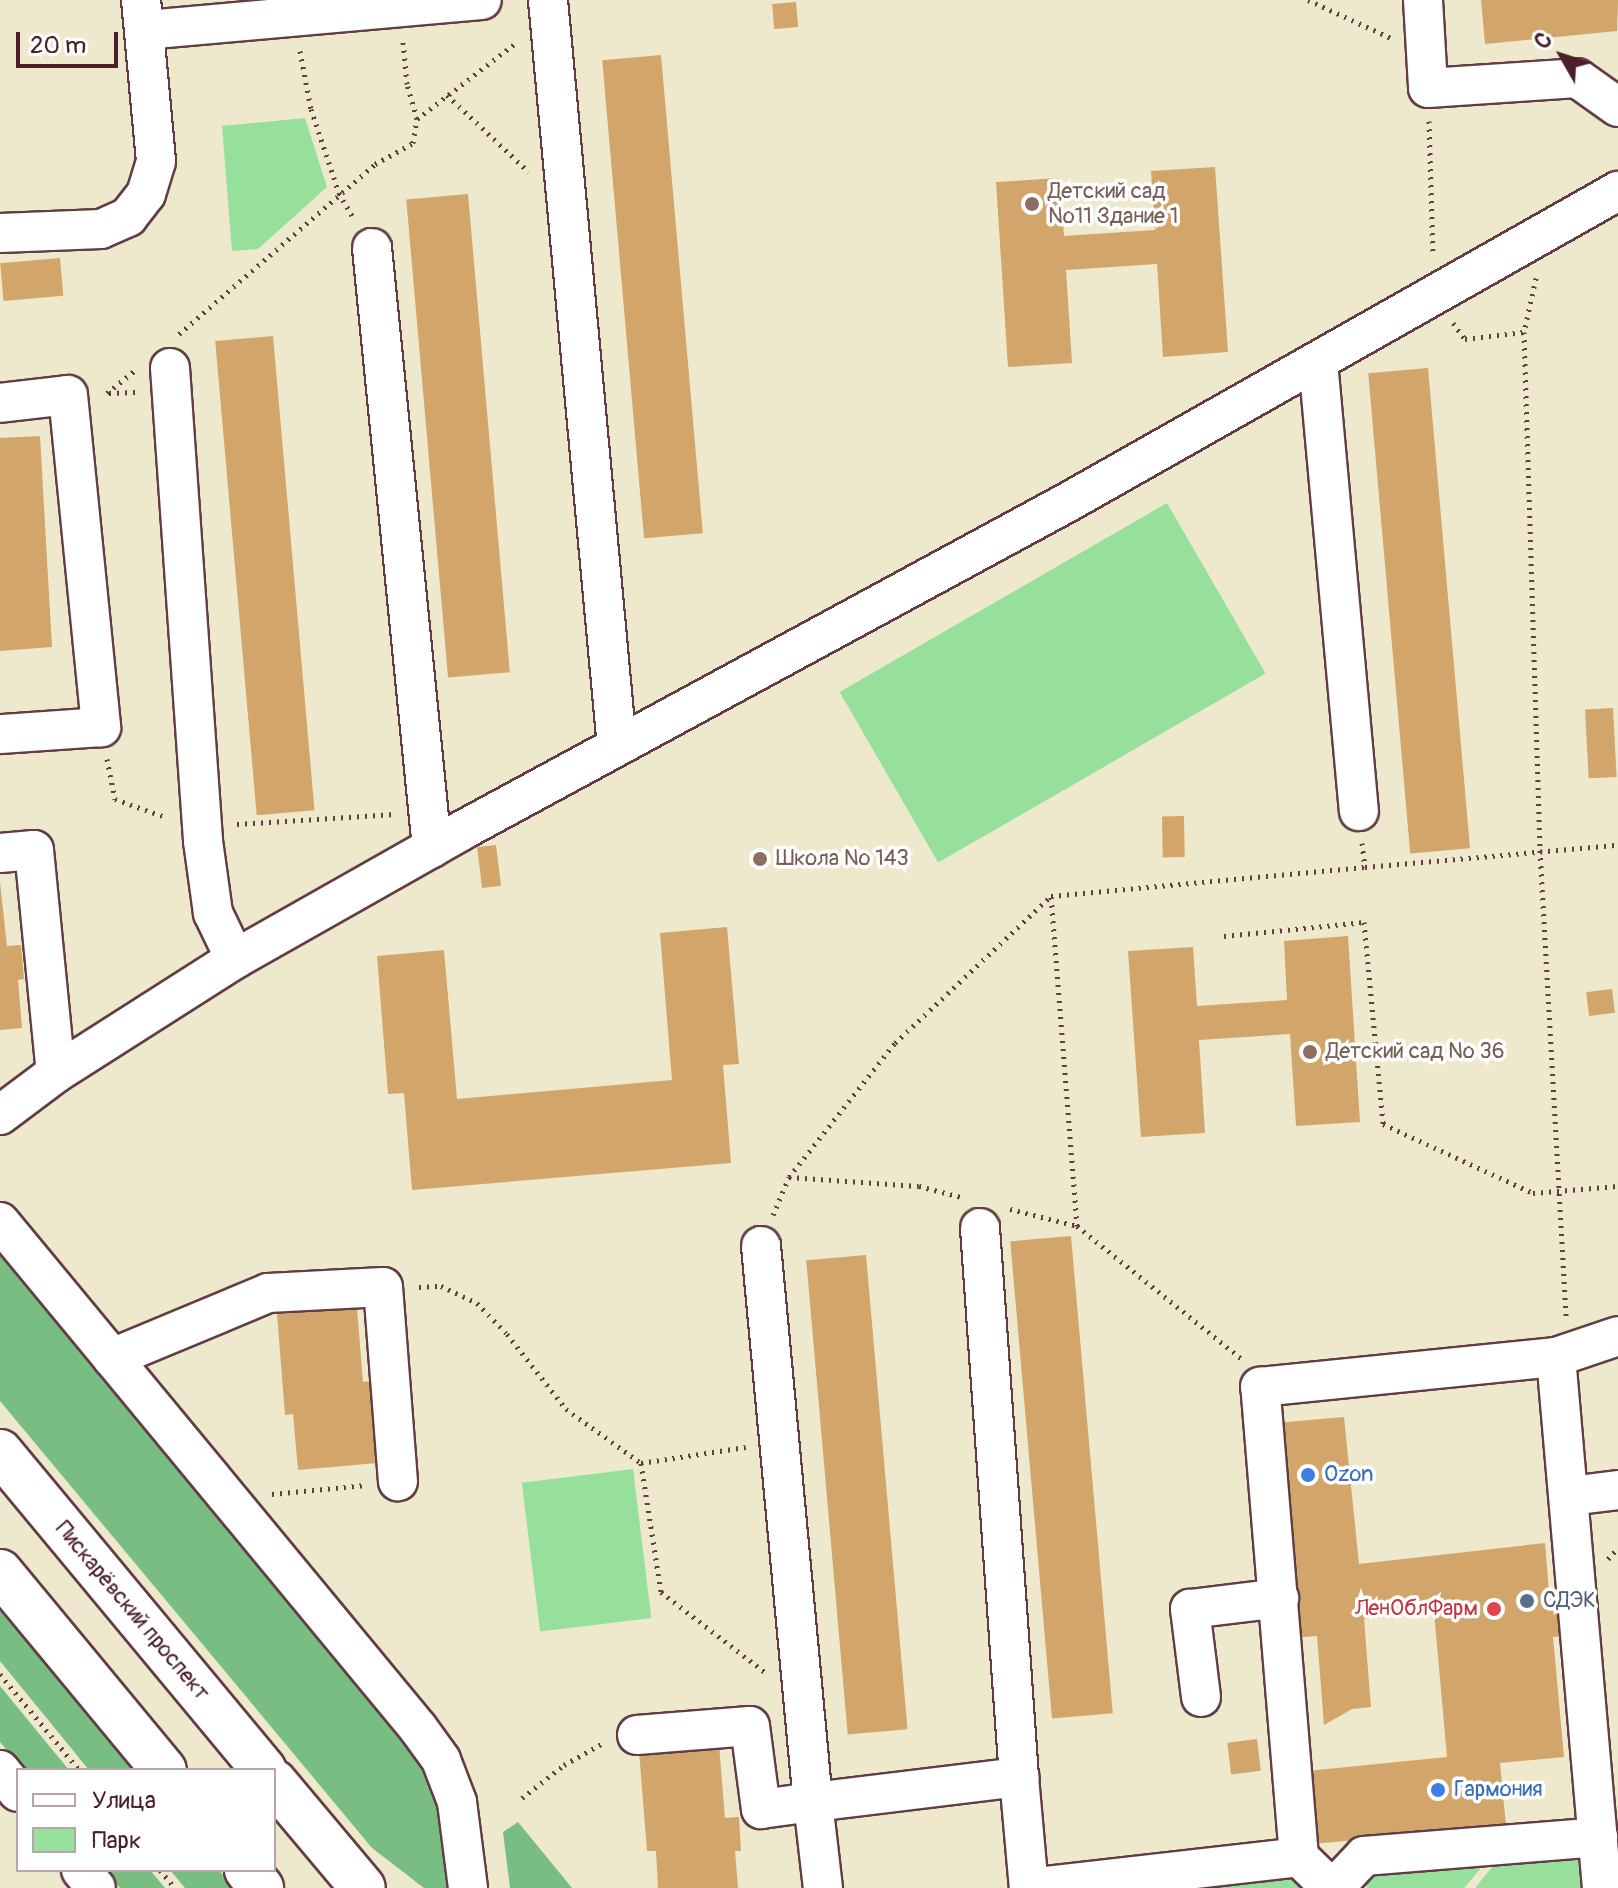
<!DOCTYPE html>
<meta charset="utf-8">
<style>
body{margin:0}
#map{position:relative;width:1618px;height:1888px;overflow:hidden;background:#eee8cc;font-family:Pangolin,sans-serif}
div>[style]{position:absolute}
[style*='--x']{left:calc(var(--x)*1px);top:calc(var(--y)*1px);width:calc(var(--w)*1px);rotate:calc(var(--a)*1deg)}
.green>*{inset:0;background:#96e09b;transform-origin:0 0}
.forest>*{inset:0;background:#78be83}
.building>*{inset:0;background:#d2a66b;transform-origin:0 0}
.path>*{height:5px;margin-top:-2.5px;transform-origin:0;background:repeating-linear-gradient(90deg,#633d43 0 2px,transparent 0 8px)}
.roads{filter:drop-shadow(2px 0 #633d43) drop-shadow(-2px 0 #633d43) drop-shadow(0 2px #633d43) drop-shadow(0 -2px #633d43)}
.minor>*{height:38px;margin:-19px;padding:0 19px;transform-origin:19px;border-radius:19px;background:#fff}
.major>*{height:44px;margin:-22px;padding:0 22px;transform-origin:22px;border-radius:22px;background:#fff}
.dots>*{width:22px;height:22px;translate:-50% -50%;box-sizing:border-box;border:4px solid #fff;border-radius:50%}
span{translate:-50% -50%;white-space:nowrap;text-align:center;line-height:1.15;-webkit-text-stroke:7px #fff;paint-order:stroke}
.education-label{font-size:22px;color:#785e54}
.left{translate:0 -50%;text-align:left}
.shop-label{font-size:22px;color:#366cbe}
.service-label{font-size:22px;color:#4e5e75}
.health-label{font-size:22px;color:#be3a42}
.right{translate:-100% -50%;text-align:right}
.street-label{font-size:22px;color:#4a1f2b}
.legend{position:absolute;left:16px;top:1768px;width:260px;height:104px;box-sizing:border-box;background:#fff;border:2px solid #b7a5aa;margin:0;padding:10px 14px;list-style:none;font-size:24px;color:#4a1f2b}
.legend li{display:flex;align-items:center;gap:16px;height:40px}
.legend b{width:40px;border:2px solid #b7a5aa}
.north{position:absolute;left:1522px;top:16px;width:80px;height:80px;-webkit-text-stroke:6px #fff;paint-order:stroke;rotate:309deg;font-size:22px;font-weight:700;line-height:32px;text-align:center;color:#4a1f2b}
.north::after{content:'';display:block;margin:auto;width:28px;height:36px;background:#4a1f2b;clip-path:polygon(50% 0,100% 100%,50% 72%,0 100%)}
.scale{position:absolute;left:16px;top:32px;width:102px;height:36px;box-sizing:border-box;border:4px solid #4a1f2b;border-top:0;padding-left:10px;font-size:24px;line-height:28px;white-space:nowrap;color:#4a1f2b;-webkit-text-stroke:6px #fff;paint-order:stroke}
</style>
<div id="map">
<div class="green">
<div style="clip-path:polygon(305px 118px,327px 187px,258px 249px,232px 251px,222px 126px)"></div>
<div style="left:1167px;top:503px;width:197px;height:378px;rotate:60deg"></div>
<div style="left:633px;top:1469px;width:150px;height:112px;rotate:83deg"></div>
<div style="clip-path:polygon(1586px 1845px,1590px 1888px,1475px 1888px,1505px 1851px)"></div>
<div style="clip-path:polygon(1494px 1852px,1464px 1888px,1367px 1888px,1366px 1872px)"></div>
<div style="clip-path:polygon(1286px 1876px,1303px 1888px,1210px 1888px,1209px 1879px)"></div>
</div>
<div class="forest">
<div style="clip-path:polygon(0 1250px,403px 1740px,425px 1775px,440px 1809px,450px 1888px,424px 1888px,372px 1848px,0 1401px)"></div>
<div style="clip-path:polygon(0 1605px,136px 1770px,89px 1770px,0 1661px)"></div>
<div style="clip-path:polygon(0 1686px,69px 1770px,23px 1770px,0 1742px)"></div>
<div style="clip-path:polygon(518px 1822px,572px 1888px,510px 1888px,503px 1832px)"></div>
<div style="clip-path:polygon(105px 1870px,150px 1870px,165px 1888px,120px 1888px)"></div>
<div style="clip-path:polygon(170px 1870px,219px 1870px,234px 1888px,185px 1888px)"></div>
</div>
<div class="building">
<div style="clip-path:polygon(1481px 0,1618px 0,1617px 31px,1485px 44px)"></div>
<div style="left:796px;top:2px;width:25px;height:24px;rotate:85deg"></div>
<div style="left:661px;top:55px;width:480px;height:59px;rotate:85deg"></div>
<div style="clip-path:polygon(1215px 167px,1228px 352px,1163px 357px,1157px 264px,1066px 270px,1072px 363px,1008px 367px,996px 182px,1060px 178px,1064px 236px,1155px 230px,1151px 171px)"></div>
<div style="left:468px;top:194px;width:480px;height:62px;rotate:85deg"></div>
<div style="left:60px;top:258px;width:38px;height:60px;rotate:85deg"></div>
<div style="left:273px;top:336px;width:476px;height:58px;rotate:85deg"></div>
<div style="left:1428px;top:368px;width:482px;height:60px;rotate:85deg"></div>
<div style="clip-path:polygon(40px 436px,52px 647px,0 651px,0 438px)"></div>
<div style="left:1613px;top:708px;width:69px;height:28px;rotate:87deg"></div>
<div style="left:1184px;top:816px;width:41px;height:22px;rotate:89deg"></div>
<div style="left:496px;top:845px;width:41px;height:19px;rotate:83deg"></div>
<div style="clip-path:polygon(0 882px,7px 946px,21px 945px,24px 979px,18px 980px,22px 1028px,0 1030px)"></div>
<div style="clip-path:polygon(727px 927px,739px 1064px,723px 1065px,731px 1163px,412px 1190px,404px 1093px,388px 1094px,377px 956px,444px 950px,457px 1099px,672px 1080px,660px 933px)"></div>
<div style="clip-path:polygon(1348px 936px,1360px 1122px,1296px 1126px,1290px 1034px,1199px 1040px,1205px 1133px,1141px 1137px,1128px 951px,1193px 947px,1197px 1006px,1287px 1000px,1284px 941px)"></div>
<div style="left:1612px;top:989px;width:24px;height:26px;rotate:83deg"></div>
<div style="left:1071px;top:1236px;width:479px;height:61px;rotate:85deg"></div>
<div style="left:866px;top:1255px;width:476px;height:60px;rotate:85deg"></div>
<div style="clip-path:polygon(357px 1308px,363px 1382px,377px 1380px,380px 1414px,374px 1415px,377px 1463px,298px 1470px,293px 1414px,285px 1415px,277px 1314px)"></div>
<div style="clip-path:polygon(1344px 1417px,1359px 1564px,1545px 1543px,1549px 1592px,1563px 1591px,1567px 1636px,1553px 1637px,1564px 1757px,1500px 1763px,1506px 1826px,1313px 1844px,1307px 1771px,1447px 1757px,1434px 1612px,1364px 1619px,1371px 1707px,1352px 1709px,1324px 1725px,1317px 1636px,1293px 1638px,1276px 1423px)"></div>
<div style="left:1257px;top:1739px;width:32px;height:30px;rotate:83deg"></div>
<div style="clip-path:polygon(719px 1744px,725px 1818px,739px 1817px,741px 1851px,735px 1851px,738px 1888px,658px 1888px,656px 1851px,647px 1851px,639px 1751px)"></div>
</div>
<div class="path">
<div style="--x:1308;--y:0;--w:91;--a:24.6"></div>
<div style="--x:300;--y:51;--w:59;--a:79.3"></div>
<div style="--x:311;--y:109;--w:89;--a:71.6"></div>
<div style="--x:339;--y:193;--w:30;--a:60"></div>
<div style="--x:447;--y:95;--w:112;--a:43.2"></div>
<div style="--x:417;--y:119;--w:126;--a:-37.6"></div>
<div style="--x:1429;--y:121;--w:134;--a:88.3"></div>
<div style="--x:1536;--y:278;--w:55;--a:102.5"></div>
<div style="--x:1524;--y:332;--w:518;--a:88.23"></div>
<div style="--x:1540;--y:850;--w:469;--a:86.8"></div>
<div style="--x:1453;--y:323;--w:20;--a:53"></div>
<div style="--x:1465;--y:339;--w:59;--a:-6.8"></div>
<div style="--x:179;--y:334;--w:259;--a:-40.9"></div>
<div style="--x:375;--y:164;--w:43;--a:-28.9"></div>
<div style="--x:413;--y:143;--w:24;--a:-81"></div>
<div style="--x:417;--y:119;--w:36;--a:-106"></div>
<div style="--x:407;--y:84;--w:42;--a:-95.4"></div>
<div style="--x:107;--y:393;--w:35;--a:-39"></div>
<div style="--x:109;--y:393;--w:26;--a:-2"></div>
<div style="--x:107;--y:759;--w:41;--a:78.7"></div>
<div style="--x:115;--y:799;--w:53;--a:19.8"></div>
<div style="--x:237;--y:824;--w:158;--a:-3.6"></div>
<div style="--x:1362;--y:843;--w:24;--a:83"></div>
<div style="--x:1365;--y:867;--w:254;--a:-5"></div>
<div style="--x:1224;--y:936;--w:141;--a:-5.7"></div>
<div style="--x:1364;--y:922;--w:203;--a:84.6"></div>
<div style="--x:1383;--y:1124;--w:165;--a:24.7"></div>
<div style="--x:1533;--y:1193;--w:85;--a:-4.7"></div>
<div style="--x:789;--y:1177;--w:130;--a:4"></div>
<div style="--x:919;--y:1186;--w:43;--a:14.7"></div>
<div style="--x:1010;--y:1209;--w:69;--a:14.2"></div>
<div style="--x:1077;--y:1226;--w:212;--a:38.9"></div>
<div style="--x:773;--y:1215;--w:41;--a:-67.2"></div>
<div style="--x:789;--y:1177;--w:171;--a:-51.7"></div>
<div style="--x:895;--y:1043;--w:214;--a:-43.3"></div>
<div style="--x:1077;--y:1226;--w:331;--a:-94.5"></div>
<div style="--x:1051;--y:896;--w:315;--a:-5.3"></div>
<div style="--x:419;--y:1287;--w:22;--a:-3"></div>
<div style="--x:441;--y:1286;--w:40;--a:25"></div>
<div style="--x:477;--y:1303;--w:43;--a:45.9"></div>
<div style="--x:507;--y:1334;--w:95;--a:51.8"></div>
<div style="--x:566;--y:1409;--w:92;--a:35.8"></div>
<div style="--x:641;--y:1463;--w:131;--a:81.2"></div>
<div style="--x:661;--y:1592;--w:131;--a:37.6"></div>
<div style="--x:641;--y:1463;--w:106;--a:-8.7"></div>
<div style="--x:272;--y:1494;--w:94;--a:-5.5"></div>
<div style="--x:1608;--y:1559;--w:15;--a:-48"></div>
<div style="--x:0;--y:1674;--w:124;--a:50.5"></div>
<div style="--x:522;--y:1798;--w:53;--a:-38.2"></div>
<div style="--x:564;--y:1765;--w:45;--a:-29.4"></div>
<div style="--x:160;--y:1870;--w:23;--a:50"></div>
</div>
<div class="roads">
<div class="minor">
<div style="--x:548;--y:0;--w:749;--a:84.72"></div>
<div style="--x:1423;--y:0;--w:88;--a:86.7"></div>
<div style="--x:1428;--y:88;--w:149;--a:-3.8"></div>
<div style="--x:1577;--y:78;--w:50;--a:35.3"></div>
<div style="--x:146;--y:30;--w:337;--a:-5.1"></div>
<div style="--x:0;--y:233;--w:101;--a:-2.3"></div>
<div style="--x:101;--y:229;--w:30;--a:-24"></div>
<div style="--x:128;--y:217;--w:29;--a:-52"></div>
<div style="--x:146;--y:194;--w:34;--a:-73"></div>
<div style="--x:156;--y:161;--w:162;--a:-95.3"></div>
<div style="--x:372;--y:248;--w:603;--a:84.29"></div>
<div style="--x:1318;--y:362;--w:451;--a:84.8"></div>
<div style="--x:170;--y:368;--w:474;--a:86"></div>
<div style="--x:203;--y:841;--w:73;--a:82.1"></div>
<div style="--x:213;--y:913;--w:51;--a:64.4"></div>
<div style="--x:0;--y:403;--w:68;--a:-6.7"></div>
<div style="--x:68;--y:395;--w:334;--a:84.3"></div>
<div style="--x:101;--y:727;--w:101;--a:176"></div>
<div style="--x:0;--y:853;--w:34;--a:-5"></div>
<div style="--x:34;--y:850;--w:224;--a:84.4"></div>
<div style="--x:0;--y:1115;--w:70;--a:-36.9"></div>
<div style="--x:56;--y:1073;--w:212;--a:-32.5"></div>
<div style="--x:235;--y:959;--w:260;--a:-29.5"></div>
<div style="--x:461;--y:831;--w:693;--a:-28.45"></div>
<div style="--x:1070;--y:501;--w:630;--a:-29.5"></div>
<div style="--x:0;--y:1222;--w:656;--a:50.44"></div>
<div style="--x:418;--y:1728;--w:39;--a:54"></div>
<div style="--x:441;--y:1760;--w:45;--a:69.1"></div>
<div style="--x:457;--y:1802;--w:87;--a:82.7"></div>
<div style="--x:980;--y:1228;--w:550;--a:85.94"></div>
<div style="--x:761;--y:1246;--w:558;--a:84.66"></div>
<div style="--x:813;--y:1802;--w:208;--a:-6.9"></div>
<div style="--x:1019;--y:1777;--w:111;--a:84.9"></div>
<div style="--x:1029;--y:1888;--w:272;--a:-6.5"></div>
<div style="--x:1299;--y:1857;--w:45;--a:44.1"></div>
<div style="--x:1556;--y:1357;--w:533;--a:85.05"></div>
<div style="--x:112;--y:1358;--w:169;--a:-22.6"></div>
<div style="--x:268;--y:1293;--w:115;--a:-3"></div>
<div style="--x:383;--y:1287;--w:195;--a:85.6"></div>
<div style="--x:1570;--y:1496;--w:48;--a:-7.1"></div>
<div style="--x:1201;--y:1697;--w:89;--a:-97.1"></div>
<div style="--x:1190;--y:1609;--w:90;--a:-7"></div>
<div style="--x:637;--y:1735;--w:113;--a:-4.6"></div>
<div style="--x:750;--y:1726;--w:84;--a:82.5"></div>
<div style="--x:761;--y:1809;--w:52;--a:-7.7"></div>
<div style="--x:813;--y:1802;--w:87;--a:83.4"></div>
<div style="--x:0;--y:1770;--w:28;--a:51"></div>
<div style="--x:1299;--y:1857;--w:472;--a:-94.7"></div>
<div style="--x:1260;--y:1387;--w:298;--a:-5.8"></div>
<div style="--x:1556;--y:1357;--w:65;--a:-18.7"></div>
<div style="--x:81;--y:1870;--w:23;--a:50"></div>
<div style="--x:1334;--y:1888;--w:44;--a:-46.8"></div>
<div style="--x:1364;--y:1856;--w:235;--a:-4.6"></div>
</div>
<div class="major">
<div style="--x:0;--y:1452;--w:413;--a:50.3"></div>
<div style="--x:0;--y:1572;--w:257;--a:50.4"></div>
<div style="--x:274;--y:1782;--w:138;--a:50"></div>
<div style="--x:247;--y:1870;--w:23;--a:52"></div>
</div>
</div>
<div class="dots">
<div style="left:1032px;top:204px;background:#8d6e63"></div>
<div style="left:760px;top:859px;background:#8d6e63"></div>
<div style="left:1310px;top:1052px;background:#8d6e63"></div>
<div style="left:1308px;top:1475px;background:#3f7fe0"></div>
<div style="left:1527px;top:1601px;background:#5c6f8a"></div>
<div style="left:1494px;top:1609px;background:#e0444e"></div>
<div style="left:1438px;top:1790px;background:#3f7fe0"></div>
</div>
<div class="education-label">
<span class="left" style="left:1048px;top:204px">Детский сад<br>№11 Здание 1</span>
<span class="left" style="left:776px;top:859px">Школа № 143</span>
<span class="left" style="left:1326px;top:1052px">Детский сад № 36</span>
</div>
<div class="shop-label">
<span class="left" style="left:1324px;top:1475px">Ozon</span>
<span class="left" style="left:1454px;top:1790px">Гармония</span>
</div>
<div class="service-label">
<span class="left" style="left:1543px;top:1601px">СДЭК</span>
</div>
<div class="health-label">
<span class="right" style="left:1478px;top:1609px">ЛенОблФарм</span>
</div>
<div class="street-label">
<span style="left:132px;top:1611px;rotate:50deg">Пискарёвский проспект</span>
</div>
<ul class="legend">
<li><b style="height:10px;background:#fff"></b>Улица</li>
<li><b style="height:22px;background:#96e09b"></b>Парк</li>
</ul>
<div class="north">С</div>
<div class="scale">20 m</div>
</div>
